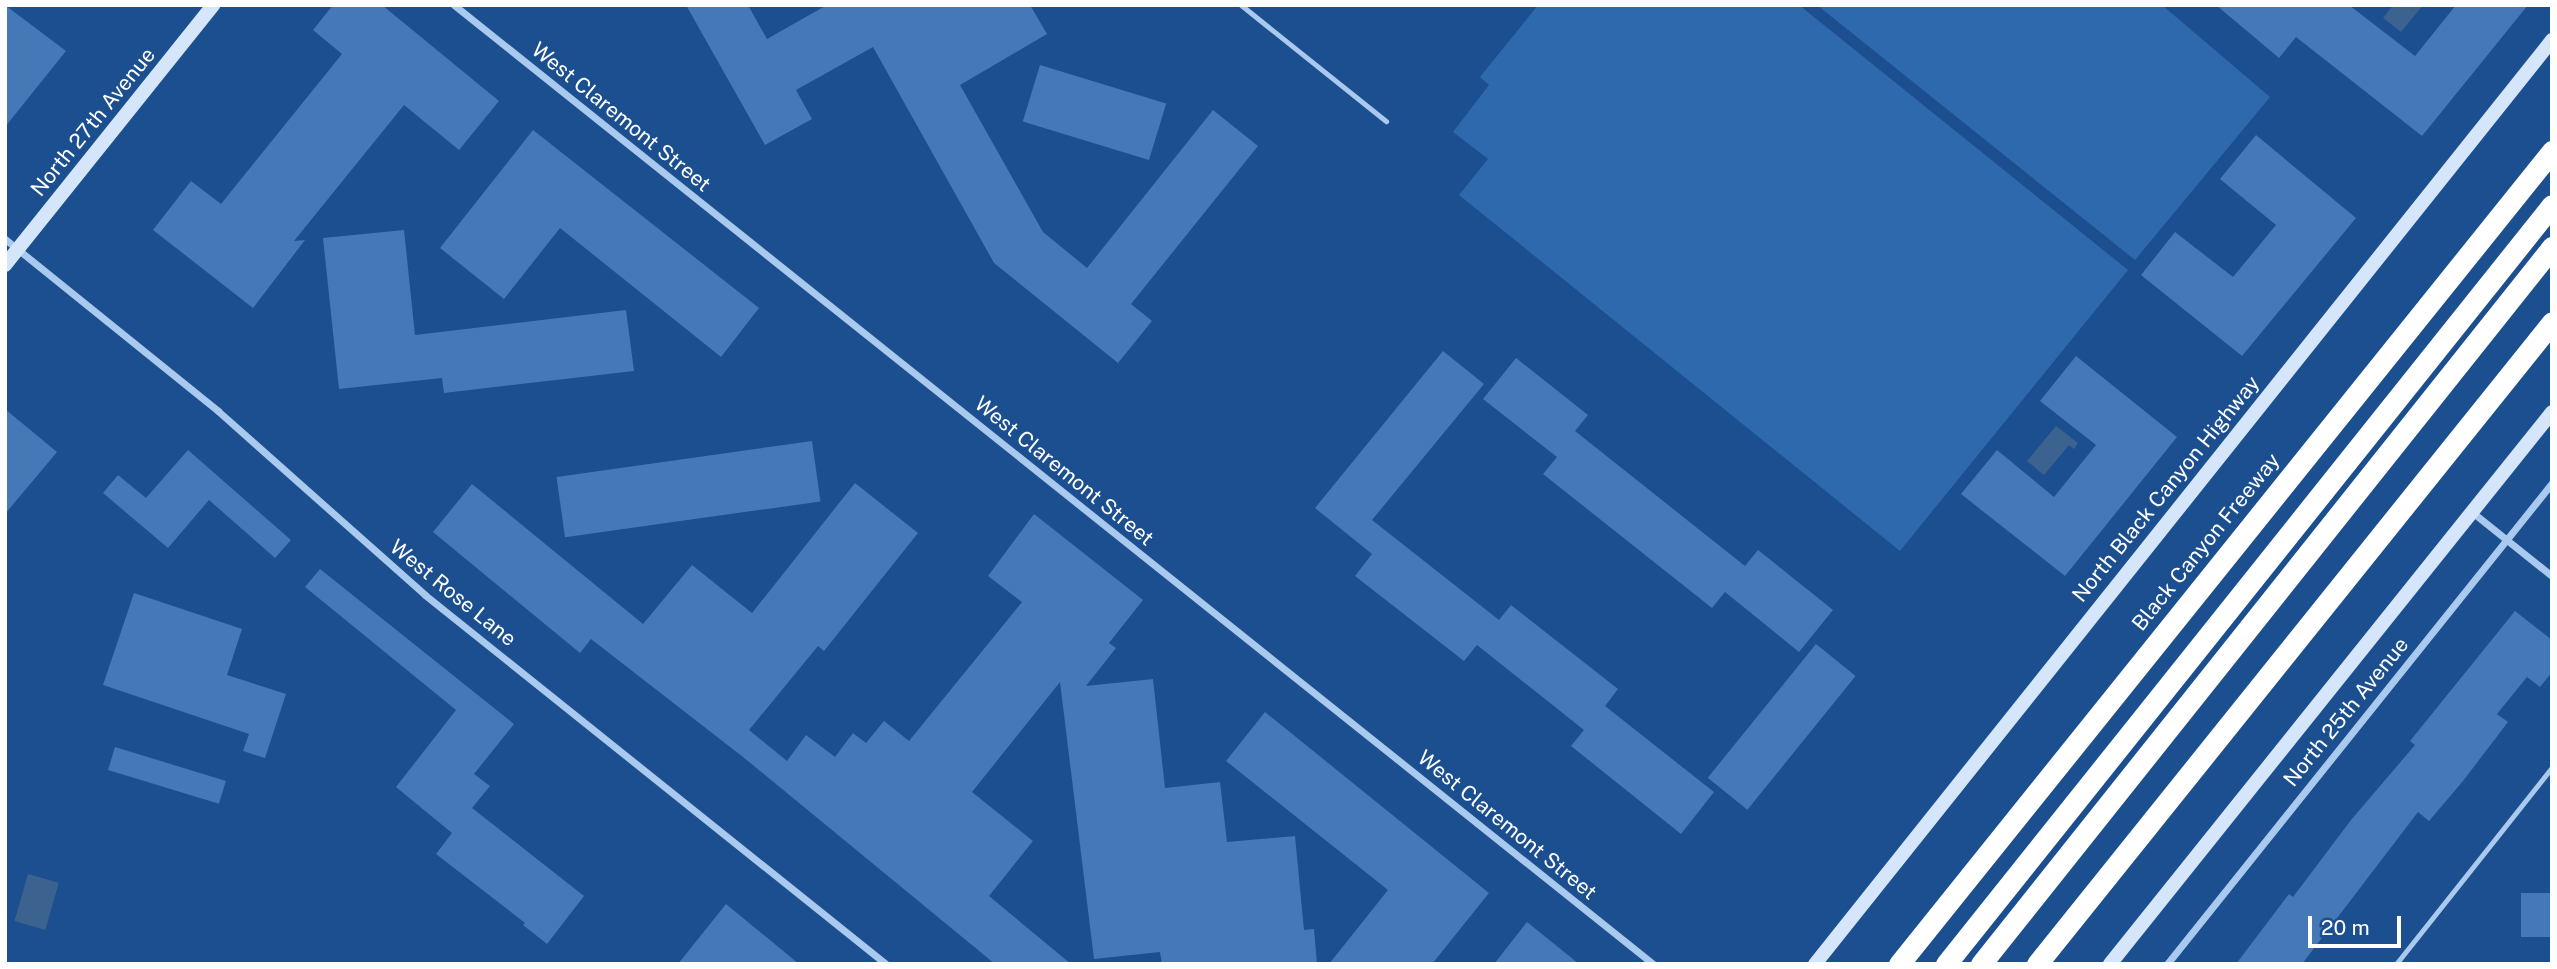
<!DOCTYPE html>
<style>
body{margin:0}
#map{position:relative;width:2557px;height:969px;overflow:hidden;background:#1b4f8f;font-family:"Public Sans",sans-serif}
div>[style]{position:absolute}
[style*='--x']{left:calc(var(--x)*1px);top:calc(var(--y)*1px);width:calc(var(--w)*1px);rotate:calc(var(--a)*1deg)}
.green>*{inset:0;background:#2e69ad}
.water>*{inset:0;background:#3c6290;transform-origin:0 0}
.building>*{inset:0;background:#4478b7;transform-origin:0 0}
.service>*{height:5px;margin:-2.5px;padding:0 2.5px;transform-origin:2.5px;border-radius:2.5px;background:#a9c9ee}
.minor>*{height:7px;margin:-3.5px;padding:0 3.5px;transform-origin:3.5px;border-radius:3.5px;background:#a9c9ee}
.secondary>*{height:14px;margin:-7px;padding:0 7px;transform-origin:7px;border-radius:7px;background:#d6e6fa}
.motorway>*{height:21px;margin:-10.5px;padding:0 10.5px;transform-origin:10.5px;border-radius:10.5px;background:#fff}
span{translate:-50% -50%;white-space:nowrap;text-align:center;line-height:1.15;-webkit-text-stroke:5px #1b4f8f;paint-order:stroke}
.street-label{font-size:21px;color:#fff}
.frame{position:absolute;inset:0;border:7px solid #fff;pointer-events:none}
.scale{position:absolute;left:2308px;top:916px;width:93px;height:32px;box-sizing:border-box;border:4px solid #fff;border-top:0;padding-left:9px;font-size:21px;line-height:24px;white-space:nowrap;color:#fff;-webkit-text-stroke:5px #1b4f8f;paint-order:stroke}
</style>
<div id="map">
<div class="green">
<div style="clip-path:polygon(1538px 5px,1799px 5px,2128px 270px,1900px 551px,1459px 195px,1488px 159px,1453px 132px,1489px 85px,1480px 77px)"></div>
<div style="clip-path:polygon(1817px 5px,2162px 5px,2270px 97px,2135px 260px)"></div>
</div>
<div class="water">
<div style="clip-path:polygon(2393px 5px,2423px 5px,2401px 32px,2383px 18px)"></div>
<div style="clip-path:polygon(2056px 426px,2078px 443px,2074px 449px,2069px 445px,2044px 475px,2027px 461px)"></div>
<div style="left:28px;top:874px;width:32px;height:49px;rotate:16deg"></div>
</div>
<div class="building">
<div style="clip-path:polygon(5px 5px,66px 51px,5px 127px)"></div>
<div style="clip-path:polygon(333px 5px,382px 5px,499px 101px,459px 150px,404px 105px,294px 241px,305px 240px,253px 308px,153px 230px,191px 181px,221px 204px,342px 54px,313px 30px)"></div>
<div style="clip-path:polygon(686px 5px,748px 5px,767px 39px,827px 5px,1030px 5px,1047px 34px,960px 85px,1043px 232px,1087px 268px,1213px 110px,1258px 146px,1131px 304px,1152px 321px,1118px 363px,994px 263px,873px 47px,796px 90px,812px 119px,765px 145px)"></div>
<div style="clip-path:polygon(2216px 5px,2349px 5px,2415px 56px,2456px 5px,2528px 5px,2422px 136px,2296px 37px,2279px 58px)"></div>
<div style="left:1040px;top:65px;width:132px;height:59px;rotate:17deg"></div>
<div style="clip-path:polygon(533px 130px,759px 308px,721px 357px,560px 228px,504px 299px,440px 248px)"></div>
<div style="clip-path:polygon(2256px 135px,2356px 218px,2242px 356px,2141px 275px,2175px 232px,2233px 277px,2276px 225px,2220px 179px)"></div>
<div style="clip-path:polygon(404px 230px,415px 335px,626px 310px,634px 371px,444px 393px,442px 378px,339px 389px,323px 238px)"></div>
<div style="clip-path:polygon(1443px 351px,1484px 384px,1372px 520px,1499px 620px,1511px 605px,1618px 689px,1605px 706px,1714px 792px,1681px 834px,1571px 746px,1584px 730px,1477px 645px,1464px 661px,1355px 576px,1372px 554px,1315px 508px)"></div>
<div style="clip-path:polygon(2076px 356px,2177px 437px,2065px 576px,1961px 494px,1997px 450px,2054px 497px,2096px 445px,2040px 401px)"></div>
<div style="clip-path:polygon(1516px 358px,1588px 415px,1575px 431px,1745px 566px,1758px 550px,1833px 610px,1799px 652px,1725px 592px,1712px 608px,1543px 474px,1557px 457px,1483px 399px)"></div>
<div style="clip-path:polygon(5px 409px,57px 452px,5px 514px)"></div>
<div style="left:812px;top:441px;width:61px;height:258px;rotate:82deg"></div>
<div style="clip-path:polygon(188px 450px,291px 540px,275px 558px,209px 500px,168px 548px,103px 493px,118px 475px,146px 498px)"></div>
<div style="clip-path:polygon(855px 483px,918px 533px,824px 651px,818px 646px,749px 730px,787px 761px,806px 735px,835px 757px,853px 733px,866px 743px,884px 721px,909px 741px,1022px 602px,988px 576px,1034px 514px,1143px 600px,1109px 643px,1116px 648px,1086px 686px,1153px 679px,1165px 788px,1220px 782px,1227px 842px,1295px 836px,1304px 930px,1314px 929px,1317px 964px,1162px 964px,1160px 952px,1094px 959px,1060px 682px,972px 792px,1033px 841px,989px 896px,1071px 964px,995px 964px,743px 757px,591px 639px,580px 653px,433px 532px,472px 484px,643px 624px,692px 565px,752px 613px)"></div>
<div style="clip-path:polygon(320px 569px,514px 724px,474px 774px,490px 786px,472px 808px,584px 896px,547px 944px,523px 925px,525px 923px,436px 854px,452px 833px,396px 787px,456px 710px,305px 587px)"></div>
<div style="clip-path:polygon(134px 593px,242px 629px,227px 675px,286px 694px,265px 758px,243px 751px,249px 734px,103px 685px)"></div>
<div style="clip-path:polygon(2515px 611px,2552px 640px,2552px 672px,2540px 687px,2527px 677px,2497px 714px,2508px 722px,2463px 781px,2429px 821px,2418px 812px,2302px 964px,2236px 964px,2289px 894px,2293px 897px,2351px 820px,2415px 745px,2410px 741px)"></div>
<div style="left:1816px;top:644px;width:51px;height:172px;rotate:39deg"></div>
<div style="clip-path:polygon(1265px 712px,1489px 893px,1432px 964px,1329px 964px,1388px 890px,1226px 761px)"></div>
<div style="left:115px;top:747px;width:116px;height:24px;rotate:17deg"></div>
<div style="left:2521px;top:893px;width:31px;height:44px"></div>
<div style="clip-path:polygon(726px 904px,799px 964px,678px 964px)"></div>
<div style="clip-path:polygon(1527px 922px,1579px 964px,1494px 964px)"></div>
</div>
<div class="service">
<div style="--x:1241;--y:5;--w:186;--a:38.7"></div>
<div style="--x:2396;--y:964;--w:251;--a:-51.6"></div>
</div>
<div class="minor">
<div style="--x:454;--y:5;--w:1535;--a:38.65"></div>
<div style="--x:5;--y:239;--w:274;--a:38.9"></div>
<div style="--x:218;--y:411;--w:277;--a:41.6"></div>
<div style="--x:425;--y:595;--w:590;--a:38.67"></div>
<div style="--x:2472;--y:512;--w:102;--a:38.7"></div>
<div style="--x:2167;--y:964;--w:616;--a:-51.33"></div>
</div>
<div class="secondary">
<div style="--x:5;--y:265;--w:333;--a:-51.3"></div>
<div style="--x:1815;--y:964;--w:1182;--a:-51.42"></div>
<div style="--x:2110;--y:964;--w:707;--a:-51.31"></div>
</div>
<div class="motorway">
<div style="--x:1899;--y:964;--w:1043;--a:-51.23"></div>
<div style="--x:1946;--y:964;--w:971;--a:-51.4"></div>
<div style="--x:1981;--y:964;--w:917;--a:-51.47"></div>
<div style="--x:2037;--y:964;--w:823;--a:-51.26"></div>
</div>
<div class="street-label">
<span style="left:621px;top:117px;rotate:39deg">West Claremont Street</span>
<span style="left:93px;top:122px;rotate:-51deg">North 27th Avenue</span>
<span style="left:1064px;top:471px;rotate:39deg">West Claremont Street</span>
<span style="left:2166px;top:489px;rotate:-51deg">North Black Canyon Highway</span>
<span style="left:2206px;top:542px;rotate:-51deg">Black Canyon Freeway</span>
<span style="left:453px;top:593px;rotate:39deg">West Rose Lane</span>
<span style="left:2346px;top:712px;rotate:-51deg">North 25th Avenue</span>
<span style="left:1507px;top:825px;rotate:39deg">West Claremont Street</span>
</div>
<div class="frame"></div>
<div class="scale">20 m</div>
</div>
